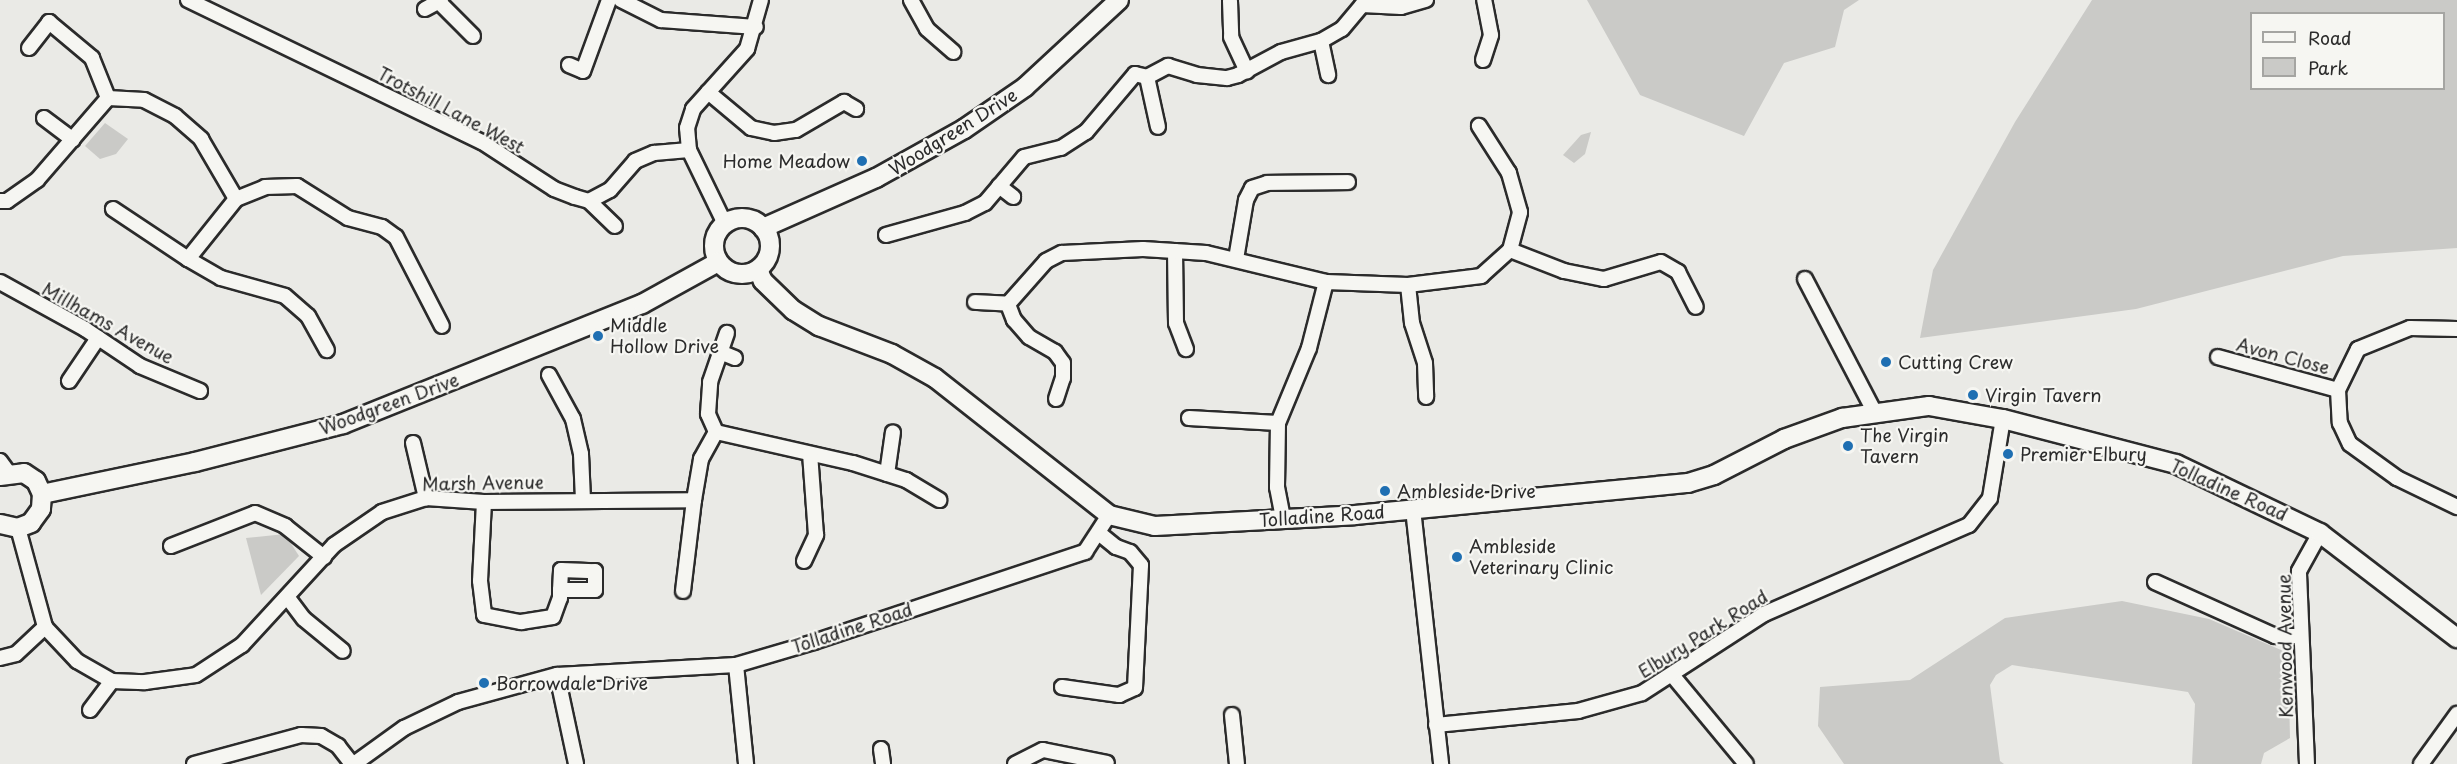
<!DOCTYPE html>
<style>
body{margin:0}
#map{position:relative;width:2457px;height:764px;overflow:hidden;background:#eaeae6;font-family:"Playpen Sans",sans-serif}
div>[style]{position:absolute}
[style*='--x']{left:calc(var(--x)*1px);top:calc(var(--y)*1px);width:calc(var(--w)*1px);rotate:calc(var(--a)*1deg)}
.green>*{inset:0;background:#cacac7}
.roads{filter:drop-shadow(2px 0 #2b2b2b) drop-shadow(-2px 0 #2b2b2b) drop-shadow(0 2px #2b2b2b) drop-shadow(0 -2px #2b2b2b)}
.minor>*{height:14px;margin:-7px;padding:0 7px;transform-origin:7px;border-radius:7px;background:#f6f6f2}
.major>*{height:18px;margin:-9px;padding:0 9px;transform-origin:9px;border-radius:9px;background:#f6f6f2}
.major>.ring{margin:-9px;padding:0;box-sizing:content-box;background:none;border:18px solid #f6f6f2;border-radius:50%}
.dots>*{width:16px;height:16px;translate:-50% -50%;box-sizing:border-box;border:3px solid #f6f6f2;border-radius:50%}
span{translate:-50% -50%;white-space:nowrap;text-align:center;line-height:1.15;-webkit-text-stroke:4.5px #f6f6f2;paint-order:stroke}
.street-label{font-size:18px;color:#2b2b2b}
.poi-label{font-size:18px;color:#2b2b2b}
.right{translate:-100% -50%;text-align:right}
.left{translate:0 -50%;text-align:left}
.legend{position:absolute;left:2250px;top:12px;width:195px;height:78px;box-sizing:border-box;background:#f6f6f2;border:2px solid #a5a5a2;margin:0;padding:8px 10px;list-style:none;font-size:18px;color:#2b2b2b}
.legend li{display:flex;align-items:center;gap:12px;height:30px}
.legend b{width:30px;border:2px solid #a5a5a2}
</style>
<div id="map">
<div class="green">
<div style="clip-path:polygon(1587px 0,1859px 0,1844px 10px,1835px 47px,1784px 63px,1744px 136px,1640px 95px)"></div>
<div style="clip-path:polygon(evenodd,2092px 0,2457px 0,2457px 248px,2343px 256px,2136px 309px,1920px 338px,1933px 270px,2015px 122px,2092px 0,2252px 14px,2444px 14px,2444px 88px,2252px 88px,2252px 14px)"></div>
<div style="clip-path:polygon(105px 123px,128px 139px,116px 154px,100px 159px,85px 146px)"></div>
<div style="clip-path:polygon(1591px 132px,1585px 154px,1574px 163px,1563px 155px,1581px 135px)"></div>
<div style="clip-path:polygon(285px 534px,299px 556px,261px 595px,246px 538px)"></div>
<div style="clip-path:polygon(2122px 601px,2209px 619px,2288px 653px,2290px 738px,2264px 753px,2261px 764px,2192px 764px,2195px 704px,2188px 692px,2012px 665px,1996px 675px,1990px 685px,2000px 761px,2004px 764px,1844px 764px,1818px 726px,1820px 687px,1910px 680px,2005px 618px)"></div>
</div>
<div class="roads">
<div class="minor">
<div style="--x:188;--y:0;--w:326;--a:25.8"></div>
<div style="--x:482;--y:142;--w:86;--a:33.1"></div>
<div style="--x:554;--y:189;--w:22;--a:21"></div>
<div style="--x:575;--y:197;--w:15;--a:16"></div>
<div style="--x:589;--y:201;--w:24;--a:-28"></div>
<div style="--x:610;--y:190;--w:38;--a:-49"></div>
<div style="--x:635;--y:161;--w:21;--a:-23"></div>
<div style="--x:654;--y:153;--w:35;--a:-5"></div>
<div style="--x:621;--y:0;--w:45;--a:26.6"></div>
<div style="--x:661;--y:20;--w:95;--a:4.2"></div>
<div style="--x:911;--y:0;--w:33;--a:61"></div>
<div style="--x:927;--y:29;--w:35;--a:41"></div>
<div style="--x:1230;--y:1;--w:36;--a:88"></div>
<div style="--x:1231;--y:37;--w:38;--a:65"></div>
<div style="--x:439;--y:2;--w:48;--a:45"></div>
<div style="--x:1362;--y:5;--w:39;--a:3"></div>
<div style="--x:1401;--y:7;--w:26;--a:-16"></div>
<div style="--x:425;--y:9;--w:18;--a:-29"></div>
<div style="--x:1321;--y:41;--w:35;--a:78"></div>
<div style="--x:29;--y:48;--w:33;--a:-52"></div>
<div style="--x:49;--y:22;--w:56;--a:39.9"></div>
<div style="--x:92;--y:58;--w:43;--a:68.2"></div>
<div style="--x:1483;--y:60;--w:26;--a:-72"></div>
<div style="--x:1491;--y:35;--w:36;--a:-101"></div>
<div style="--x:569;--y:65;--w:15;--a:23"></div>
<div style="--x:583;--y:71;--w:76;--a:-69.9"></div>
<div style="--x:1147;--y:77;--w:51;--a:77.6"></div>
<div style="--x:708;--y:92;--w:56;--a:39.9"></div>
<div style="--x:751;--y:128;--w:24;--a:12"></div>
<div style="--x:774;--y:133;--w:22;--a:-8"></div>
<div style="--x:796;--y:130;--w:56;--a:-30.3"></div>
<div style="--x:844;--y:102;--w:14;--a:30"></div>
<div style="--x:44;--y:118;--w:36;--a:37"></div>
<div style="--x:999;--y:186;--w:18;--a:38"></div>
<div style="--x:236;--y:199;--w:31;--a:-22"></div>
<div style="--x:265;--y:187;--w:32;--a:-2"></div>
<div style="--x:297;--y:186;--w:60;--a:32.1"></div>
<div style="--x:348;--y:218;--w:35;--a:15"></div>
<div style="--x:382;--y:227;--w:17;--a:36"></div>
<div style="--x:396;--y:237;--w:100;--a:62.7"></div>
<div style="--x:0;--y:201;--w:7;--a:0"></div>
<div style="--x:7;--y:201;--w:37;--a:-35"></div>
<div style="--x:37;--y:180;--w:108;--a:-49.1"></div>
<div style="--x:108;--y:98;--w:36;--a:3"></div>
<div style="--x:144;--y:100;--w:35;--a:27"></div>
<div style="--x:175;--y:116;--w:35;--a:41"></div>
<div style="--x:201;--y:139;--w:69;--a:59.7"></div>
<div style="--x:236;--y:199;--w:77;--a:128.7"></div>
<div style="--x:188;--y:259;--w:38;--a:30"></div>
<div style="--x:221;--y:278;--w:66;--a:15.7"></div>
<div style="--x:285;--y:296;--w:30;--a:41"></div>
<div style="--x:308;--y:316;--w:39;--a:61"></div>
<div style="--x:589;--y:201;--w:36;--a:44"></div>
<div style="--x:113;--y:209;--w:90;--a:33.7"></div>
<div style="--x:725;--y:224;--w:82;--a:-115.9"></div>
<div style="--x:689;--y:150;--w:22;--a:-95"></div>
<div style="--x:687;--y:128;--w:20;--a:-72"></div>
<div style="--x:693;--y:109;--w:81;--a:-48"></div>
<div style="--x:747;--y:49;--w:51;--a:-74.1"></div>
<div style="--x:886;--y:235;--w:82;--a:-15.6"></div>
<div style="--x:965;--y:213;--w:22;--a:-27"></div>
<div style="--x:985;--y:203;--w:60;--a:-49.7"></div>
<div style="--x:1024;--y:157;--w:38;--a:-14"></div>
<div style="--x:1061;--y:148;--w:30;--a:-33"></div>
<div style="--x:1086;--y:132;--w:76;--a:-49.8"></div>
<div style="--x:1135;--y:74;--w:12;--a:14"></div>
<div style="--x:1147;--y:77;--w:24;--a:-28"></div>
<div style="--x:1168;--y:66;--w:30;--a:17"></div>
<div style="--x:1197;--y:75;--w:30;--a:6"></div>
<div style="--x:1227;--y:78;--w:11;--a:-15"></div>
<div style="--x:1238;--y:75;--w:49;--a:-28.1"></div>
<div style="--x:1281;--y:52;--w:41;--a:-15.4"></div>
<div style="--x:1321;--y:41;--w:24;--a:-30"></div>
<div style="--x:1342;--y:29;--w:31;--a:-50"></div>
<div style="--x:1510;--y:250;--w:58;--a:21.3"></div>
<div style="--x:1564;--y:271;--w:41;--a:11.3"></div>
<div style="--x:1604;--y:279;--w:59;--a:-16.6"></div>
<div style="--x:1661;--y:262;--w:20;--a:30"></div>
<div style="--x:1678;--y:272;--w:39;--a:63"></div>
<div style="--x:1175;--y:251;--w:72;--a:89.2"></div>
<div style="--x:1176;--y:323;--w:28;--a:69"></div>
<div style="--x:1236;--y:259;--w:60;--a:-80.4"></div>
<div style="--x:1246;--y:200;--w:13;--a:-63"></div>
<div style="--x:1252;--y:188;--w:16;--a:-18"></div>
<div style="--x:1267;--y:183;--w:81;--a:-0.7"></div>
<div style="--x:1805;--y:279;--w:149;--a:62.4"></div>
<div style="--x:0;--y:282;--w:97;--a:28.9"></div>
<div style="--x:85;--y:329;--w:66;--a:33.9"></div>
<div style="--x:140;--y:366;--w:65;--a:22.6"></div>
<div style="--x:1408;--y:285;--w:38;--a:84"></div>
<div style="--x:1412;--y:323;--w:42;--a:72"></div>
<div style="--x:1425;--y:363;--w:34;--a:88"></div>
<div style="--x:975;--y:302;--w:33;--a:3"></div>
<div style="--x:2457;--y:329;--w:47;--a:-178.8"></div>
<div style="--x:2410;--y:328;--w:56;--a:158"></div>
<div style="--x:2358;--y:349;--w:46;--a:116"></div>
<div style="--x:2338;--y:390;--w:33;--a:87"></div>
<div style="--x:2340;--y:423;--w:23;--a:65"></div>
<div style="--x:2350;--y:444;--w:58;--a:35.9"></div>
<div style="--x:2397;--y:478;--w:67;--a:25.8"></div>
<div style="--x:720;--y:352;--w:16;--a:22"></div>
<div style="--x:2218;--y:357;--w:124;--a:15.4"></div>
<div style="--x:549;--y:375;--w:50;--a:61.4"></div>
<div style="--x:573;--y:419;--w:36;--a:77"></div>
<div style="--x:581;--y:454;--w:46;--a:87.5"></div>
<div style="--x:69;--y:381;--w:52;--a:-56"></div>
<div style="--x:1056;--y:399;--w:22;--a:-72"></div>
<div style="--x:1063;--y:378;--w:15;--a:-90"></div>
<div style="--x:1063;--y:363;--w:14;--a:-126"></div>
<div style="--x:1055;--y:352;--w:30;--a:-150"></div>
<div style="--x:1029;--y:337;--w:23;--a:-131"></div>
<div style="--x:1014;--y:320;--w:17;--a:-111"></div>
<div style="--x:1008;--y:304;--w:57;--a:-48.5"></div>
<div style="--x:1046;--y:261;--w:18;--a:-27"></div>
<div style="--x:1062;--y:253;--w:81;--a:-2.8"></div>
<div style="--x:1143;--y:249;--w:63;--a:3.6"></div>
<div style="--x:1206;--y:253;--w:123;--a:13.6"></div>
<div style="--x:1326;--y:282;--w:82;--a:2.1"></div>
<div style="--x:1408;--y:285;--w:74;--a:-7"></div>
<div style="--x:1481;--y:276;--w:39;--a:-42"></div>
<div style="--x:1510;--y:250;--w:39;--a:-75"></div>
<div style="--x:1520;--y:212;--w:41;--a:-105.8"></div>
<div style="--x:1509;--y:173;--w:56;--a:-122.6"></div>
<div style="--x:1189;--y:418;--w:89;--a:3.2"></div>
<div style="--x:716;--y:432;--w:20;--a:-114"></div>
<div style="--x:708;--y:414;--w:32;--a:-86"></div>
<div style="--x:710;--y:382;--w:52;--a:-70.9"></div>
<div style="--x:413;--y:443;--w:57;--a:76.7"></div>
<div style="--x:0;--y:461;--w:14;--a:54"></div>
<div style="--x:887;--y:474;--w:42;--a:-81.9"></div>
<div style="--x:484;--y:502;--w:79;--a:92.9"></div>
<div style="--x:480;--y:581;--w:34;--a:83"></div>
<div style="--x:484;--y:615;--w:38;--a:11"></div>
<div style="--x:521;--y:622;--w:32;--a:-9"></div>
<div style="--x:553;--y:617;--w:20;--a:-70"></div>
<div style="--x:560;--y:598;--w:8;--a:-90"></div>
<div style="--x:560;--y:590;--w:20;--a:-87"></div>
<div style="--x:561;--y:570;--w:34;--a:2"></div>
<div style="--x:595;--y:571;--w:19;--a:90"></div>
<div style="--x:595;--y:590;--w:35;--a:180"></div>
<div style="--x:1413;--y:509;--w:257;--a:83.7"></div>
<div style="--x:1283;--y:518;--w:32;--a:-101"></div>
<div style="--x:1277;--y:487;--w:64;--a:-89.1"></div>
<div style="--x:1278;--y:423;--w:81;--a:-67.5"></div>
<div style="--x:1309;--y:348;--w:68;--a:-75.6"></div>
<div style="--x:18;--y:528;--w:103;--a:74.7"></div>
<div style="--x:45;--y:627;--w:47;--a:46.7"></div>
<div style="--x:77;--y:661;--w:40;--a:29.7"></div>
<div style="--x:112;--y:681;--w:33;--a:2"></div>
<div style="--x:145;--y:682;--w:51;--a:-7.8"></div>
<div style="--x:196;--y:675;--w:55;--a:-33.1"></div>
<div style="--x:242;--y:645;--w:136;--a:-47.4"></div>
<div style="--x:334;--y:545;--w:58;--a:-34.5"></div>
<div style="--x:382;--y:512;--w:46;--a:-17.7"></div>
<div style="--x:426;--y:498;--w:58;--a:3.9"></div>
<div style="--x:484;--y:502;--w:210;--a:-0.5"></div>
<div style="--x:694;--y:500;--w:42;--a:-80.3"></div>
<div style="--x:701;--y:459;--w:31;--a:-61"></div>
<div style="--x:716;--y:432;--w:140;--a:12.8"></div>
<div style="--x:853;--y:463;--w:56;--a:17.8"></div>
<div style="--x:906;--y:480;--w:39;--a:31"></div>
<div style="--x:171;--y:546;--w:90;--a:-21.4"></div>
<div style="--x:255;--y:513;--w:33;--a:23"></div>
<div style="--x:285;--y:526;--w:50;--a:38.5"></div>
<div style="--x:804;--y:561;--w:29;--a:-65"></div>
<div style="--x:816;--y:535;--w:81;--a:-94.2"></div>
<div style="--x:2155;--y:582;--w:132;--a:24.2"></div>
<div style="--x:2275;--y:636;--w:25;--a:0"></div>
<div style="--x:683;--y:591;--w:92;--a:-83.1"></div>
<div style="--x:288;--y:598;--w:26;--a:53"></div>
<div style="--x:304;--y:619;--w:50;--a:39.4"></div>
<div style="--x:0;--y:658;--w:16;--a:-14"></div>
<div style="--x:16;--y:654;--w:40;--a:-43"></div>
<div style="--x:736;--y:665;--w:100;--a:84.2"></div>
<div style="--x:557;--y:675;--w:91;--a:77.9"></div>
<div style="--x:1673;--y:676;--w:114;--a:50.3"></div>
<div style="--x:1062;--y:687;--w:58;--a:8"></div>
<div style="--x:1119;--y:695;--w:17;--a:-24"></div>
<div style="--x:1135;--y:688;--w:123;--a:-87.2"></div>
<div style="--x:1141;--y:565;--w:17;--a:-130"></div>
<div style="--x:1130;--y:552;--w:15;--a:-160"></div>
<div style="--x:1116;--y:547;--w:21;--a:-141"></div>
<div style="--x:90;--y:710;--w:36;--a:-53"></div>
<div style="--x:1232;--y:715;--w:49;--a:84.2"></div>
<div style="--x:1436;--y:725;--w:143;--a:-5.6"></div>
<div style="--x:1578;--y:711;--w:66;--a:-15.7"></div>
<div style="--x:1642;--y:693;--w:145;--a:-32.9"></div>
<div style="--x:1764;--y:614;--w:223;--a:-23.5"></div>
<div style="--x:1969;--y:525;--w:34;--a:-52"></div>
<div style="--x:1990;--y:498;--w:80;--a:-80.7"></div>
<div style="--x:881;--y:749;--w:15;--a:82"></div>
<div style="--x:194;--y:764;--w:111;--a:-15.2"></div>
<div style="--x:301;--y:735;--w:20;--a:3"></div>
<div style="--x:321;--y:736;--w:20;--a:30"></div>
<div style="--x:338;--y:746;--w:23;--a:52"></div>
<div style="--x:354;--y:764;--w:62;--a:-35.8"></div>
<div style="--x:404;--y:728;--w:60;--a:-25.7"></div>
<div style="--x:458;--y:702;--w:103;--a:-15.3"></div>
<div style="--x:557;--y:675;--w:179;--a:-3.2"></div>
<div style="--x:736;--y:665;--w:81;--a:-16.4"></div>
<div style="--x:814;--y:642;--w:286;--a:-18.4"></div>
<div style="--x:1085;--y:552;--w:44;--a:-57"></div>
<div style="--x:1015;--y:764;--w:31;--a:-27"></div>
<div style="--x:1043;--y:750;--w:65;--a:11.5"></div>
<div style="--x:2307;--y:764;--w:193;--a:-92.4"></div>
<div style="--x:2299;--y:571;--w:43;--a:-61.1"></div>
<div style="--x:2421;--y:764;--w:62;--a:-54.2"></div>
</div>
<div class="major">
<div class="ring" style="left:714px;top:218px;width:38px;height:38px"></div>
<div style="--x:763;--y:228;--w:124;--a:-23.9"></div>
<div style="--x:876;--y:178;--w:101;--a:-29.1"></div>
<div style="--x:964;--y:129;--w:74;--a:-34.5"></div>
<div style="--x:1025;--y:87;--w:128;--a:-42.8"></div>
<div style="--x:758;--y:270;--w:12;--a:66"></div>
<div style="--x:763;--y:281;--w:42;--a:44"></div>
<div style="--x:793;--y:310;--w:31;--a:32"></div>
<div style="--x:819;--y:326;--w:78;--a:21"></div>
<div style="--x:892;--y:354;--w:49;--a:29.2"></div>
<div style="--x:935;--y:378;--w:221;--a:38.2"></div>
<div style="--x:1109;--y:515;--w:47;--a:13.4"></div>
<div style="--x:1155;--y:526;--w:200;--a:-3.1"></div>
<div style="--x:1355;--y:515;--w:335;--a:-5.5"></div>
<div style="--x:1688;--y:483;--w:27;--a:-17"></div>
<div style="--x:1714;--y:475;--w:79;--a:-27.2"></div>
<div style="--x:1784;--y:439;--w:62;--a:-19.9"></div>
<div style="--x:1842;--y:418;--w:88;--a:-7.9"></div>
<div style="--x:1929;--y:406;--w:75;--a:10"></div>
<div style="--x:2003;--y:419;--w:179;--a:14.6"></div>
<div style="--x:2176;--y:464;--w:160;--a:25.6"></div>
<div style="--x:2320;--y:533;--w:173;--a:37.5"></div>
<div style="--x:0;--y:476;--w:24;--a:-7"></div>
<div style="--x:24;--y:473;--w:14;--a:34"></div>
<div style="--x:36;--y:481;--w:14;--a:65"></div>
<div style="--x:42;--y:494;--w:15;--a:94"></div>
<div style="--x:41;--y:509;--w:17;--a:126"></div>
<div style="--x:31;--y:523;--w:14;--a:159"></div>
<div style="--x:18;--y:528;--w:18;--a:-167"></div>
<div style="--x:42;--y:494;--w:156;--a:-11.8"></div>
<div style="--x:195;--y:462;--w:153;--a:-14.4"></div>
<div style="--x:343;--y:424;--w:322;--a:-21.9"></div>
<div style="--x:642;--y:304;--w:87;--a:-28.9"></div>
</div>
</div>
<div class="dots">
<div style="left:862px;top:161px;background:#1f6fb2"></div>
<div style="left:598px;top:336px;background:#1f6fb2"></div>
<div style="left:1886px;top:362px;background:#1f6fb2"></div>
<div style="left:1973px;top:395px;background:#1f6fb2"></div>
<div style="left:1848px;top:446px;background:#1f6fb2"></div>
<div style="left:2008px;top:454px;background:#1f6fb2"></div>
<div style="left:1385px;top:491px;background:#1f6fb2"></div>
<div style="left:1457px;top:557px;background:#1f6fb2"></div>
<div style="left:484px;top:683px;background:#1f6fb2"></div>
</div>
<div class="street-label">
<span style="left:451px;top:110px;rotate:28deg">Trotshill Lane West</span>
<span style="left:953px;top:132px;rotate:-32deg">Woodgreen Drive</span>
<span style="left:108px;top:323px;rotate:29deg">Millhams Avenue</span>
<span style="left:2283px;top:356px;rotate:15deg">Avon Close</span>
<span style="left:389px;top:404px;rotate:-20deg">Woodgreen Drive</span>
<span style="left:483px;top:483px;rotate:-1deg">Marsh Avenue</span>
<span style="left:2229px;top:490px;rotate:24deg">Tolladine Road</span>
<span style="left:1322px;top:516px;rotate:-4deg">Tolladine Road</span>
<span style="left:852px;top:628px;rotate:-18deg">Tolladine Road</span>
<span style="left:1703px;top:634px;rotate:-32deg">Elbury Park Road</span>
<span style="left:2285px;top:646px;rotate:-91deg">Kenwood Avenue</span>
</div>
<div class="poi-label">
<span class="right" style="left:850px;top:161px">Home Meadow</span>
<span class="left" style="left:610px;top:336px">Middle<br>Hollow Drive</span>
<span class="left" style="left:1898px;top:362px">Cutting Crew</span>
<span class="left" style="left:1985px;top:395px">Virgin Tavern</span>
<span class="left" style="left:1860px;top:446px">The Virgin<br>Tavern</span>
<span class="left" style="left:2020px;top:454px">Premier Elbury</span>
<span class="left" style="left:1397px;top:491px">Ambleside Drive</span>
<span class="left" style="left:1469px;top:557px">Ambleside<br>Veterinary Clinic</span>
<span class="left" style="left:496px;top:683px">Borrowdale Drive</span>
</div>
<ul class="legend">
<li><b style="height:8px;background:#f6f6f2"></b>Road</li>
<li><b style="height:16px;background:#cacac7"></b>Park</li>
</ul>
</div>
